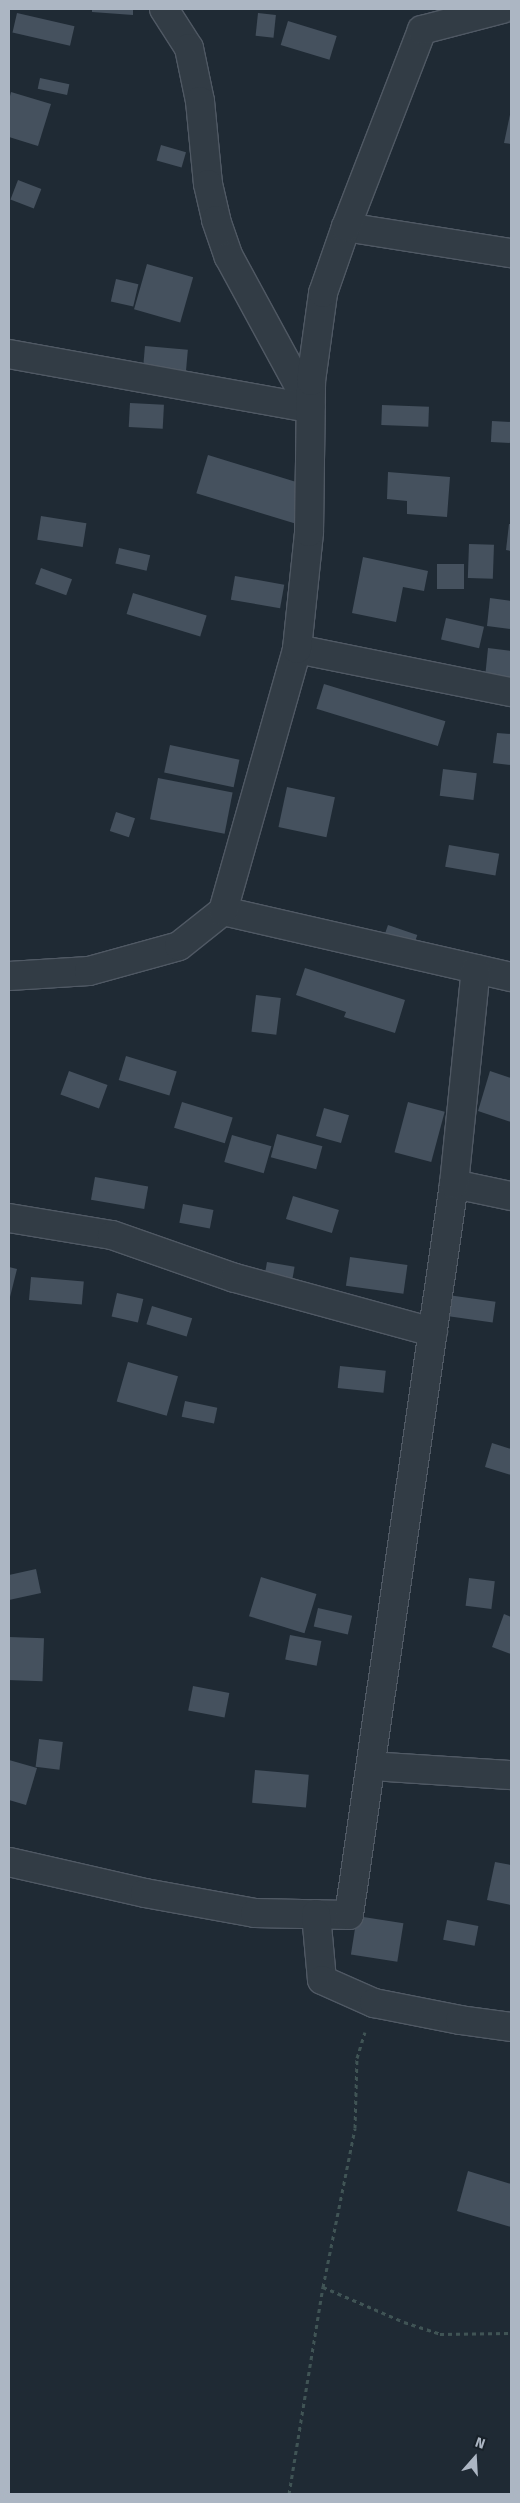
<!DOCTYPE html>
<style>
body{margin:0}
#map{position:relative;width:520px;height:2503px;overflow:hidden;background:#1f2a34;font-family:"Fira Sans",sans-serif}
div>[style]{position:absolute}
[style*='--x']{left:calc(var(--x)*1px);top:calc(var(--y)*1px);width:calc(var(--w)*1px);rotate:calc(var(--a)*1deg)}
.building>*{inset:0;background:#45515e;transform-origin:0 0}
.path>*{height:3px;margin-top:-1.5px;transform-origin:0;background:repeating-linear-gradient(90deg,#405455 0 4px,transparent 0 8px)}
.roads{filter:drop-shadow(1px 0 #505964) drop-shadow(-1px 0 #505964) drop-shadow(0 1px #505964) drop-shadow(0 -1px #505964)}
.minor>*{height:28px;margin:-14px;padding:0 14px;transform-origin:14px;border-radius:14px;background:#323c45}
span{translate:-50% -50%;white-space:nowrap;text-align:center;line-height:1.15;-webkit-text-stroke:4.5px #182129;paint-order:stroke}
.frame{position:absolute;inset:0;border:10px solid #acb6c3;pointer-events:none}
.north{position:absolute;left:450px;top:2433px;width:50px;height:50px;-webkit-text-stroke:4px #182129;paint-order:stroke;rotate:19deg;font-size:14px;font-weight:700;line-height:20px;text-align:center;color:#acb6c3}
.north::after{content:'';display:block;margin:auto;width:18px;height:22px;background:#acb6c3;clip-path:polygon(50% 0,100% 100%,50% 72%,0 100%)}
</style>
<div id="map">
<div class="building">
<div style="clip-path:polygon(92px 9px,133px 9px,133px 15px,92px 12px)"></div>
<div style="left:17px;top:13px;width:59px;height:20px;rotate:13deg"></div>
<div style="left:258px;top:13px;width:18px;height:23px;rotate:6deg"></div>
<div style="left:288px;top:21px;width:51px;height:25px;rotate:17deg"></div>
<div style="left:40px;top:78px;width:30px;height:11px;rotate:12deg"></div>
<div style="clip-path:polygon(11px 92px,51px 104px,38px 146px,9px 137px,9px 100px)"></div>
<div style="clip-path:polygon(511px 110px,511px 144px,504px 143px)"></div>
<div style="left:161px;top:145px;width:26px;height:16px;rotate:16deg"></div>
<div style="left:18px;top:180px;width:25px;height:21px;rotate:21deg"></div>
<div style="left:147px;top:264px;width:48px;height:47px;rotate:16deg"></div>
<div style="left:116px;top:279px;width:23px;height:23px;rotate:13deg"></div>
<div style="left:145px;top:346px;width:43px;height:22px;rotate:5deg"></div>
<div style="left:130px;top:403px;width:34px;height:24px;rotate:3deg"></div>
<div style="left:382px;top:405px;width:47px;height:20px;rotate:2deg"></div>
<div style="left:492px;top:421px;width:19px;height:21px;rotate:3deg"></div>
<div style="left:208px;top:455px;width:105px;height:40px;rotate:17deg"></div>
<div style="clip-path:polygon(388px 472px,450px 477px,447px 517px,407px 514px,407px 501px,387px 499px)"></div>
<div style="left:41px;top:516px;width:46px;height:24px;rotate:9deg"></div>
<div style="clip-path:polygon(509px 524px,511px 524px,511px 551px,506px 550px)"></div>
<div style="left:469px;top:544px;width:25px;height:34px;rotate:2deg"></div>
<div style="left:119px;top:548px;width:32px;height:16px;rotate:13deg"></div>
<div style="clip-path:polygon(363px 557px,428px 571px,424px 591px,403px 587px,396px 622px,352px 613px)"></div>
<div style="left:437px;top:564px;width:27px;height:25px"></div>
<div style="left:41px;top:568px;width:33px;height:17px;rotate:20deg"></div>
<div style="left:235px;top:576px;width:50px;height:24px;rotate:10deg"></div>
<div style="left:133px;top:593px;width:77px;height:22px;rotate:17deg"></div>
<div style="clip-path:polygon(490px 598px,511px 601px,511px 629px,487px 626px)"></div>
<div style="left:446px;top:618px;width:39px;height:22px;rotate:13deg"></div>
<div style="clip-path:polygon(488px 648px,511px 651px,511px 681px,485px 678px)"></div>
<div style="left:324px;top:684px;width:127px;height:26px;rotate:17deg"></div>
<div style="clip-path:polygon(497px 733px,511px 734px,511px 765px,493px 763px)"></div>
<div style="left:170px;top:745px;width:71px;height:28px;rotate:12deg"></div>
<div style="left:443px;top:769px;width:34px;height:27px;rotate:7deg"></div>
<div style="left:158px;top:778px;width:76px;height:42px;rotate:11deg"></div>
<div style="left:287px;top:787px;width:49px;height:41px;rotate:12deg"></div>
<div style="left:116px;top:812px;width:20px;height:20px;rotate:18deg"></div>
<div style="left:449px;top:845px;width:51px;height:22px;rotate:10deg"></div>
<div style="left:388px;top:925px;width:31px;height:18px;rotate:19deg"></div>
<div style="clip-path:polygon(305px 968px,405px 1000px,395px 1033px,344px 1017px,346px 1012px,296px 995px)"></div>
<div style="left:256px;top:995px;width:25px;height:37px;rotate:7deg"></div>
<div style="left:126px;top:1056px;width:53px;height:25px;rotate:17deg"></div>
<div style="left:69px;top:1071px;width:41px;height:25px;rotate:20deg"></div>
<div style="clip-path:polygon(490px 1071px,511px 1078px,511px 1122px,478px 1111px)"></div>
<div style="left:182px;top:1102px;width:53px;height:27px;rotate:17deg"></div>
<div style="left:408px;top:1102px;width:38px;height:52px;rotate:15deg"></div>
<div style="left:324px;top:1108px;width:26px;height:29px;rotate:16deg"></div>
<div style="left:277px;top:1134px;width:47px;height:24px;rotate:15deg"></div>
<div style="left:232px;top:1135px;width:41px;height:28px;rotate:16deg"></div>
<div style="left:95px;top:1177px;width:54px;height:23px;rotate:10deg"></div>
<div style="left:293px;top:1196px;width:48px;height:24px;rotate:17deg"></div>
<div style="left:183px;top:1204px;width:31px;height:19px;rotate:11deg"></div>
<div style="left:350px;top:1257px;width:58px;height:29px;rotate:8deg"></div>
<div style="left:267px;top:1262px;width:28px;height:20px;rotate:10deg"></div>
<div style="clip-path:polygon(9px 1267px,17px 1269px,9px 1301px)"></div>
<div style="left:31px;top:1277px;width:53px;height:23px;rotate:5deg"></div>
<div style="left:117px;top:1293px;width:27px;height:24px;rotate:13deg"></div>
<div style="left:448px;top:1295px;width:48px;height:21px;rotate:8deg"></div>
<div style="left:152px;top:1306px;width:42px;height:19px;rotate:17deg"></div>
<div style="left:128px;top:1362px;width:52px;height:41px;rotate:16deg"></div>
<div style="left:340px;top:1366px;width:46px;height:22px;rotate:6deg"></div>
<div style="left:185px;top:1401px;width:33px;height:16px;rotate:12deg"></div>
<div style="clip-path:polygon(492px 1443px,511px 1449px,511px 1475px,485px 1467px)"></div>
<div style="clip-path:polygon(36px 1569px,41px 1593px,9px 1600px,9px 1575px)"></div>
<div style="left:261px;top:1577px;width:58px;height:41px;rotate:17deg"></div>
<div style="left:469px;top:1578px;width:26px;height:28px;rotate:7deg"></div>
<div style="left:318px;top:1608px;width:35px;height:19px;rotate:13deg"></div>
<div style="clip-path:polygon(504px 1614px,511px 1617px,511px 1654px,492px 1647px)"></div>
<div style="left:290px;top:1635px;width:32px;height:25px;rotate:11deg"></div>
<div style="left:9px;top:1637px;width:35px;height:43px;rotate:2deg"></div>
<div style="left:193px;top:1686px;width:37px;height:25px;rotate:11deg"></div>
<div style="left:39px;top:1739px;width:24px;height:28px;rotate:7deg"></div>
<div style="clip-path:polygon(9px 1760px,37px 1768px,26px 1805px,9px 1800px)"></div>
<div style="left:255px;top:1770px;width:54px;height:33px;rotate:5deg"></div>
<div style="clip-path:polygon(495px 1862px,511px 1865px,511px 1905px,487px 1900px)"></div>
<div style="left:357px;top:1916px;width:47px;height:39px;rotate:9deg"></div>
<div style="left:447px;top:1920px;width:32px;height:20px;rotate:11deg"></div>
<div style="clip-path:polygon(468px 2171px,511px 2184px,511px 2227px,457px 2211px)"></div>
</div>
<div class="path">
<div style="--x:323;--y:2287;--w:88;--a:23.4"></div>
<div style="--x:404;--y:2322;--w:38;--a:18"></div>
<div style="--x:440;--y:2334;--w:71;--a:-0.8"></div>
<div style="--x:289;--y:2494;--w:210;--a:-80.7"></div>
<div style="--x:323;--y:2287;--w:162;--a:-78.6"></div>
<div style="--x:355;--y:2128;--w:70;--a:-88.4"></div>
<div style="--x:357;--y:2058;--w:27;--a:-73"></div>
</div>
<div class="roads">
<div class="minor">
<div style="--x:164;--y:9;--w:46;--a:57.3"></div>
<div style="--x:189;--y:48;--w:54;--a:78.3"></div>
<div style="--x:200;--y:101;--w:83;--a:84.5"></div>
<div style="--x:208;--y:184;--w:37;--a:77"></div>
<div style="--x:216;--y:220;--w:39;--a:71"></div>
<div style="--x:229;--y:257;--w:170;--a:61.5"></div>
<div style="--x:346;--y:227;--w:167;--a:9"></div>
<div style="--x:9;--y:354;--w:306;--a:10.2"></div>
<div style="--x:297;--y:649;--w:218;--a:11.4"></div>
<div style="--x:223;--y:911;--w:295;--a:12.9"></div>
<div style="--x:9;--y:976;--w:80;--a:-3.6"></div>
<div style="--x:89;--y:971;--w:93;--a:-15.5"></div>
<div style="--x:179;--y:946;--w:56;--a:-38.5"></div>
<div style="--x:223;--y:911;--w:272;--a:-74.2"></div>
<div style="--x:297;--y:649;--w:118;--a:-84.1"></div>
<div style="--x:309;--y:532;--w:151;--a:-89.2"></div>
<div style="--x:311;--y:381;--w:89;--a:-82.2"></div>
<div style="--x:323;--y:293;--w:70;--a:-70.8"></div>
<div style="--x:346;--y:227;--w:211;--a:-68.9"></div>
<div style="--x:422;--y:30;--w:83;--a:-14.7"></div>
<div style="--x:454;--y:1184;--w:58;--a:11.9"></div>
<div style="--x:9;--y:1218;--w:104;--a:9.4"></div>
<div style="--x:112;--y:1235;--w:130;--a:19.3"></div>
<div style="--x:235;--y:1278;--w:205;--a:15.3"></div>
<div style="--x:371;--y:1766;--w:140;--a:3.7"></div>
<div style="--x:9;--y:1862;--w:139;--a:12.8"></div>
<div style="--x:145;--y:1893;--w:112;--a:10.3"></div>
<div style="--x:255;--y:1913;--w:94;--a:1.2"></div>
<div style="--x:349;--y:1915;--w:739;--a:-81.83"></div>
<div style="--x:454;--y:1184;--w:216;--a:-84.2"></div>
<div style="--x:316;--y:1914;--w:66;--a:84.8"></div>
<div style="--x:322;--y:1980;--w:57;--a:23.9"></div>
<div style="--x:374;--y:2003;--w:88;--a:11.2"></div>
<div style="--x:460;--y:2020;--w:51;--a:7.8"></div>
</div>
</div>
<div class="frame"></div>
<div class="north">N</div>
</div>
